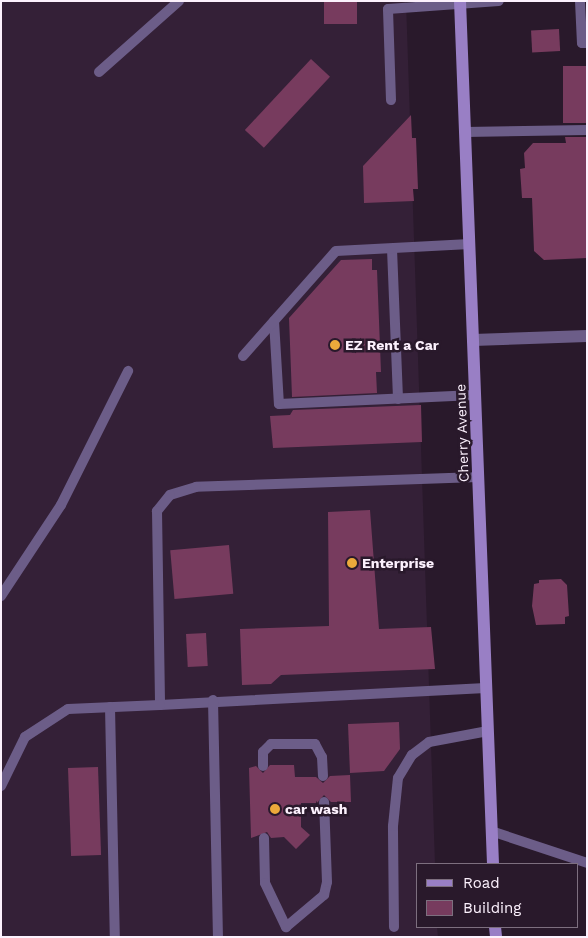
<!DOCTYPE html>
<style>
body{margin:0}
#map{position:relative;width:588px;height:938px;overflow:hidden;background:#29192b;font-family:"Work Sans",sans-serif}
div>[style]{position:absolute}
[style*='--x']{left:calc(var(--x)*1px);top:calc(var(--y)*1px);width:calc(var(--w)*1px);rotate:calc(var(--a)*1deg)}
.built>*{inset:0;background:#342037}
.building>*{inset:0;background:#773b5e;transform-origin:0 0}
.service>*{height:10px;margin:-5px;padding:0 5px;transform-origin:5px;border-radius:5px;background:#6c5d88}
.minor>*{height:12px;margin:-6px;padding:0 6px;transform-origin:6px;border-radius:6px;background:#6c5d88}
.secondary>*{height:12px;margin:-6px;padding:0 6px;transform-origin:6px;border-radius:6px;background:#997fc5}
.dots>*{width:14px;height:14px;translate:-50% -50%;box-sizing:border-box;border:2px solid #29192b;border-radius:50%}
span{translate:-50% -50%;white-space:nowrap;text-align:center;line-height:1.15;-webkit-text-stroke:5px #29192b;paint-order:stroke}
.poi-label{font-size:14px;color:#fcf1fd;font-weight:700}
.left{translate:0 -50%;text-align:left}
.street-label{font-size:14px;color:#fcf1fd}
.frame{position:absolute;inset:0;border:2px solid #fcf1fd;pointer-events:none}
.legend{position:absolute;left:416px;top:863px;width:162px;height:65px;box-sizing:border-box;background:#29192b;border:1px solid #7d6f7f;margin:0;padding:6px 9px;list-style:none;font-size:15px;color:#fcf1fd}
.legend li{display:flex;align-items:center;gap:10px;height:25px}
.legend b{width:25px;border:1px solid #7d6f7f}
</style>
<div id="map">
<div class="built">
<div style="clip-path:polygon(1px 1px,406px 1px,435px 864px,417px 864px,417px 927px,437px 927px,438px 937px,1px 937px)"></div>
</div>
<div class="building">
<div style="left:324px;top:1px;width:33px;height:23px"></div>
<div style="left:559px;top:29px;width:22px;height:28px;rotate:87deg"></div>
<div style="left:311px;top:59px;width:26px;height:97px;rotate:43deg"></div>
<div style="left:587px;top:66px;width:57px;height:24px;rotate:90deg"></div>
<div style="clip-path:polygon(411px 115px,412px 138px,416px 138px,418px 189px,413px 189px,414px 201px,364px 203px,363px 166px)"></div>
<div style="clip-path:polygon(565px 137px,587px 137px,587px 258px,544px 260px,534px 251px,532px 198px,522px 198px,520px 169px,525px 168px,524px 153px,533px 143px,566px 143px)"></div>
<div style="clip-path:polygon(372px 259px,372px 270px,377px 270px,381px 372px,376px 372px,377px 393px,292px 397px,289px 318px,341px 260px)"></div>
<div style="clip-path:polygon(421px 405px,422px 442px,273px 448px,270px 416px,290px 415px,293px 410px)"></div>
<div style="clip-path:polygon(370px 510px,379px 629px,431px 627px,435px 669px,281px 675px,271px 684px,242px 685px,240px 629px,329px 626px,328px 512px)"></div>
<div style="left:229px;top:545px;width:49px;height:59px;rotate:85deg"></div>
<div style="clip-path:polygon(561px 579px,567px 585px,569px 616px,565px 617px,565px 624px,536px 625px,532px 606px,534px 584px,539px 583px,539px 580px)"></div>
<div style="left:206px;top:633px;width:33px;height:20px;rotate:87deg"></div>
<div style="clip-path:polygon(399px 722px,400px 749px,384px 771px,350px 773px,348px 724px)"></div>
<div style="clip-path:polygon(270px 765px,294px 765px,295px 777px,316px 777px,323px 783px,330px 776px,350px 775px,351px 802px,331px 802px,324px 795px,317px 803px,301px 803px,301px 827px,310px 835px,296px 849px,284px 837px,271px 838px,267px 832px,251px 838px,249px 768px,256px 766px,263px 773px)"></div>
<div style="left:98px;top:767px;width:88px;height:30px;rotate:88deg"></div>
</div>
<div class="service">
<div style="--x:580;--y:1;--w:42;--a:87.3"></div>
<div style="--x:582;--y:43;--w:5;--a:0"></div>
<div style="--x:99;--y:72;--w:107;--a:-41.6"></div>
<div style="--x:391;--y:100;--w:91;--a:-91.9"></div>
<div style="--x:388;--y:9;--w:111;--a:-4.1"></div>
<div style="--x:465;--y:132;--w:122;--a:-0.9"></div>
<div style="--x:392;--y:249;--w:150;--a:87.7"></div>
<div style="--x:274;--y:321;--w:83;--a:86.6"></div>
<div style="--x:279;--y:404;--w:196;--a:-2.6"></div>
<div style="--x:243;--y:356;--w:140;--a:-48.5"></div>
<div style="--x:336;--y:251;--w:134;--a:-3"></div>
<div style="--x:478;--y:477;--w:282;--a:178"></div>
<div style="--x:196;--y:487;--w:27;--a:163"></div>
<div style="--x:170;--y:495;--w:21;--a:129"></div>
<div style="--x:157;--y:511;--w:194;--a:89.1"></div>
<div style="--x:160;--y:705;--w:326;--a:-3"></div>
<div style="--x:1;--y:596;--w:109;--a:-56.6"></div>
<div style="--x:61;--y:505;--w:150;--a:-63.4"></div>
<div style="--x:213;--y:700;--w:237;--a:88.8"></div>
<div style="--x:110;--y:707;--w:230;--a:88.8"></div>
<div style="--x:263;--y:766;--w:14;--a:-90"></div>
<div style="--x:263;--y:752;--w:11;--a:-45"></div>
<div style="--x:271;--y:744;--w:44;--a:0"></div>
<div style="--x:315;--y:744;--w:15;--a:62"></div>
<div style="--x:322;--y:757;--w:19;--a:87"></div>
<div style="--x:1;--y:786;--w:55;--a:-63.9"></div>
<div style="--x:25;--y:737;--w:51;--a:-33.1"></div>
<div style="--x:68;--y:709;--w:92;--a:-2.5"></div>
<div style="--x:491;--y:831;--w:101;--a:18.4"></div>
<div style="--x:264;--y:838;--w:45;--a:88.7"></div>
<div style="--x:265;--y:883;--w:49;--a:64.5"></div>
<div style="--x:286;--y:927;--w:50;--a:-40.1"></div>
<div style="--x:324;--y:895;--w:13;--a:-77"></div>
<div style="--x:327;--y:882;--w:80;--a:-92.1"></div>
<div style="--x:394;--y:927;--w:101;--a:-90.6"></div>
<div style="--x:393;--y:826;--w:48;--a:-84.1"></div>
<div style="--x:398;--y:778;--w:27;--a:-59"></div>
<div style="--x:412;--y:755;--w:21;--a:-37"></div>
<div style="--x:429;--y:742;--w:60;--a:-10.6"></div>
</div>
<div class="minor">
<div style="--x:473;--y:340;--w:114;--a:-2"></div>
</div>
<div class="secondary">
<div style="--x:460;--y:1;--w:864;--a:87.81"></div>
<div style="--x:495;--y:927;--w:10;--a:84"></div>
</div>
<div class="dots">
<div style="left:335px;top:345px;background:#eca93b"></div>
<div style="left:352px;top:563px;background:#eca93b"></div>
<div style="left:275px;top:809px;background:#eca93b"></div>
</div>
<div class="poi-label">
<span class="left" style="left:345px;top:345px">EZ Rent a Car</span>
<span class="left" style="left:362px;top:563px">Enterprise</span>
<span class="left" style="left:285px;top:809px">car wash</span>
</div>
<div class="street-label">
<span style="left:462px;top:433px;rotate:-92deg">Cherry Avenue</span>
</div>
<div class="frame"></div>
<ul class="legend">
<li><b style="height:6px;background:#997fc5"></b>Road</li>
<li><b style="height:14px;background:#773b5e"></b>Building</li>
</ul>
</div>
